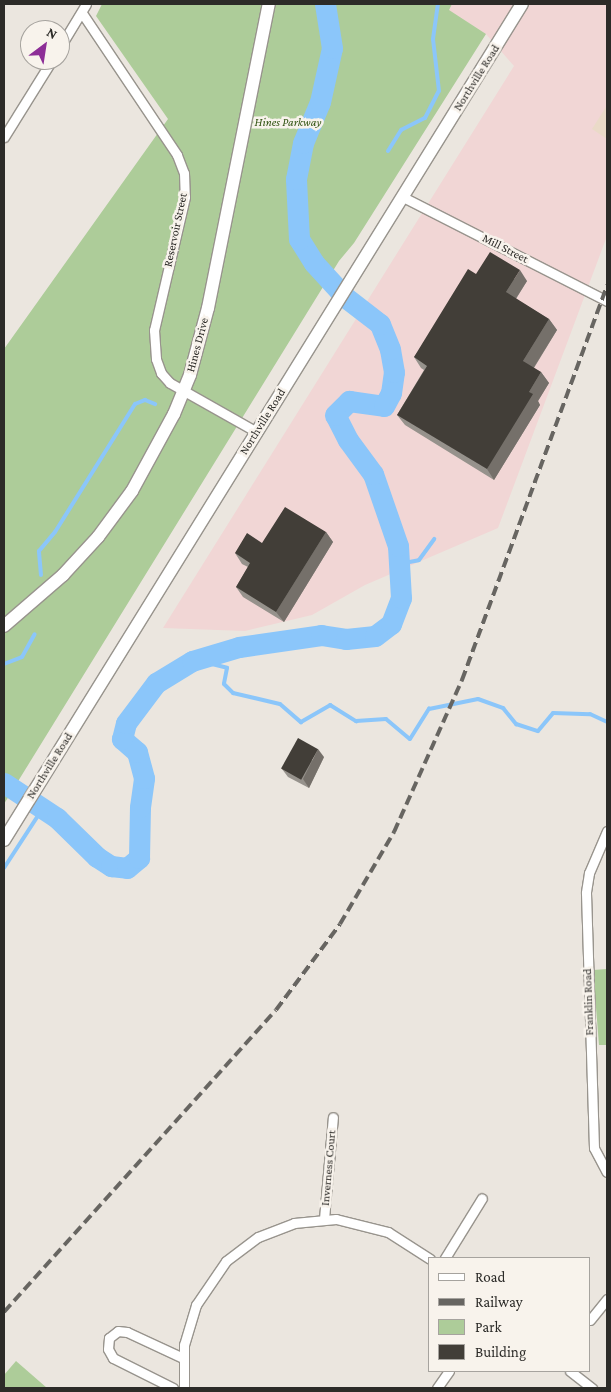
<!DOCTYPE html>
<style>
body{margin:0}
#map{position:relative;width:611px;height:1392px;overflow:hidden;background:#ebe6df;font-family:"Crimson Pro",serif}
div>[style]{position:absolute}
[style*='--x']{left:calc(var(--x)*1px);top:calc(var(--y)*1px);width:calc(var(--w)*1px);rotate:calc(var(--a)*1deg)}
.commercial>*{inset:0;background:#f1d6d5}
.industrial>*{inset:0;background:#eadac8}
.green>*{inset:0;background:#adcc99}
.stream>*{height:4px;margin:-2px;padding:0 2px;transform-origin:2px;border-radius:2px;background:#8bc6fa}
.river>*{height:21px;margin:-10.5px;padding:0 10.5px;transform-origin:10.5px;border-radius:10.5px;background:#8bc6fa}
.roads{filter:drop-shadow(1px 0 #98948d) drop-shadow(-1px 0 #98948d) drop-shadow(0 1px #98948d) drop-shadow(0 -1px #98948d)}
.street>*{height:9px;margin:-4.5px;padding:0 4.5px;transform-origin:4.5px;border-radius:4.5px;background:#fff}
.secondary>*{height:12px;margin:-6px;padding:0 6px;transform-origin:6px;border-radius:6px;background:#fff}
.rail>*{height:4px;margin-top:-2px;transform-origin:0;background:repeating-linear-gradient(90deg,#676561 0 10px,transparent 0 15px)}
.wall>*{inset:0;background:#96928c}
.shaded-wall>*{inset:0;background:#75706a}
.building>*{inset:0;background:#423e38;transform-origin:0 0}
span{translate:-50% -50%;white-space:nowrap;text-align:center;line-height:1.15;-webkit-text-stroke:5px #f8f3ec;paint-order:stroke}
.street-label{font-size:12px;color:#2c2b28}
.park-label{font-size:12px;color:#2f5210;font-style:italic}
.frame{position:absolute;inset:0;border:5px solid #2c2b28;pointer-events:none}
.legend{position:absolute;left:428px;top:1257px;width:162px;height:115px;box-sizing:border-box;background:#f8f3ec;border:1px solid #a6a39e;margin:0;padding:6px 9px;list-style:none;font-size:15px;color:#2c2b28}
.legend li{display:flex;align-items:center;gap:10px;height:25px}
.legend b{width:25px;border:1px solid #a6a39e}
.north{position:absolute;left:20px;top:20px;width:50px;height:50px;box-sizing:border-box;background:#f8f3ec;border:1px solid #a6a39e;border-radius:50%;rotate:31deg;font-size:14px;font-weight:700;line-height:20px;text-align:center;color:#2c2b28}
.north::after{content:'';display:block;margin:auto;width:18px;height:22px;background:#8d2e97;clip-path:polygon(50% 0,100% 100%,50% 72%,0 100%)}
</style>
<div id="map">
<div class="commercial">
<div style="clip-path:polygon(452px 4px,607px 4px,607px 236px,498px 528px,365px 585px,312px 615px,245px 631px,163px 628px,514px 66px,486px 34px,448px 10px)"></div>
</div>
<div class="industrial">
<div style="clip-path:polygon(606px 107px,607px 108px,607px 139px,592px 129px)"></div>
</div>
<div class="green">
<div style="clip-path:polygon(102px 4px,452px 4px,449px 10px,486px 34px,354px 243px,339px 261px,4px 804px,4px 349px,168px 119px,96px 16px)"></div>
<div style="clip-path:polygon(607px 969px,607px 1045px,599px 1045px,593px 970px)"></div>
<div style="clip-path:polygon(16px 1361px,47px 1388px,4px 1388px,4px 1375px)"></div>
</div>
<div class="stream">
<div style="--x:388;--y:151;--w:25;--a:-58"></div>
<div style="--x:401;--y:130;--w:27;--a:-27"></div>
<div style="--x:425;--y:118;--w:30;--a:-63"></div>
<div style="--x:439;--y:91;--w:52;--a:-96.6"></div>
<div style="--x:433;--y:39;--w:35;--a:-82"></div>
<div style="--x:399;--y:564;--w:20;--a:-11"></div>
<div style="--x:419;--y:560;--w:26;--a:-54"></div>
<div style="--x:41;--y:575;--w:24;--a:-95"></div>
<div style="--x:39;--y:551;--w:25;--a:-50"></div>
<div style="--x:55;--y:532;--w:151;--a:-58"></div>
<div style="--x:135;--y:404;--w:11;--a:-22"></div>
<div style="--x:145;--y:400;--w:11;--a:22"></div>
<div style="--x:196;--y:660;--w:32;--a:14"></div>
<div style="--x:227;--y:668;--w:16;--a:101"></div>
<div style="--x:224;--y:684;--w:13;--a:45"></div>
<div style="--x:233;--y:693;--w:48;--a:13.2"></div>
<div style="--x:280;--y:704;--w:28;--a:41"></div>
<div style="--x:301;--y:722;--w:34;--a:-30"></div>
<div style="--x:330;--y:705;--w:31;--a:32"></div>
<div style="--x:356;--y:721;--w:30;--a:-4"></div>
<div style="--x:386;--y:719;--w:31;--a:40"></div>
<div style="--x:410;--y:739;--w:36;--a:-58"></div>
<div style="--x:429;--y:709;--w:50;--a:-11.5"></div>
<div style="--x:478;--y:699;--w:27;--a:20"></div>
<div style="--x:503;--y:708;--w:21;--a:51"></div>
<div style="--x:516;--y:724;--w:23;--a:18"></div>
<div style="--x:538;--y:731;--w:23;--a:-50"></div>
<div style="--x:553;--y:713;--w:37;--a:2"></div>
<div style="--x:590;--y:714;--w:19;--a:25"></div>
<div style="--x:4;--y:664;--w:19;--a:-21"></div>
<div style="--x:22;--y:657;--w:26;--a:-61"></div>
<div style="--x:4;--y:868;--w:72;--a:-57"></div>
</div>
<div class="river">
<div style="--x:4;--y:783;--w:64;--a:33.4"></div>
<div style="--x:57;--y:818;--w:56;--a:44.3"></div>
<div style="--x:97;--y:857;--w:17;--a:33"></div>
<div style="--x:111;--y:866;--w:16;--a:7"></div>
<div style="--x:127;--y:868;--w:16;--a:-40"></div>
<div style="--x:139;--y:858;--w:51;--a:-88.9"></div>
<div style="--x:140;--y:807;--w:29;--a:-82"></div>
<div style="--x:144;--y:778;--w:27;--a:-105"></div>
<div style="--x:137;--y:752;--w:20;--a:-139"></div>
<div style="--x:122;--y:739;--w:16;--a:-76"></div>
<div style="--x:126;--y:723;--w:50;--a:-53.1"></div>
<div style="--x:156;--y:683;--w:42;--a:-31.4"></div>
<div style="--x:192;--y:661;--w:49;--a:-16.6"></div>
<div style="--x:239;--y:647;--w:83;--a:-8.3"></div>
<div style="--x:321;--y:635;--w:25;--a:9"></div>
<div style="--x:346;--y:639;--w:29;--a:-6"></div>
<div style="--x:375;--y:636;--w:20;--a:-37"></div>
<div style="--x:391;--y:624;--w:28;--a:-69"></div>
<div style="--x:401;--y:598;--w:52;--a:-93.3"></div>
<div style="--x:398;--y:546;--w:76;--a:-109.1"></div>
<div style="--x:373;--y:474;--w:42;--a:-126.3"></div>
<div style="--x:348;--y:440;--w:28;--a:-117"></div>
<div style="--x:335;--y:415;--w:20;--a:-45"></div>
<div style="--x:349;--y:401;--w:35;--a:8"></div>
<div style="--x:384;--y:406;--w:15;--a:-62"></div>
<div style="--x:391;--y:393;--w:21;--a:-82"></div>
<div style="--x:394;--y:372;--w:23;--a:-100"></div>
<div style="--x:390;--y:349;--w:27;--a:-112"></div>
<div style="--x:380;--y:324;--w:44;--a:-142.4"></div>
<div style="--x:345;--y:297;--w:46;--a:-132.4"></div>
<div style="--x:314;--y:263;--w:28;--a:-122"></div>
<div style="--x:299;--y:239;--w:60;--a:-92.9"></div>
<div style="--x:296;--y:179;--w:37;--a:-79"></div>
<div style="--x:303;--y:143;--w:44;--a:-67.5"></div>
<div style="--x:320;--y:102;--w:55;--a:-77.5"></div>
<div style="--x:332;--y:48;--w:45;--a:-99"></div>
</div>
<div class="roads">
<div class="street">
<div style="--x:82;--y:13;--w:171;--a:56.2"></div>
<div style="--x:177;--y:155;--w:19;--a:69"></div>
<div style="--x:184;--y:173;--w:24;--a:88"></div>
<div style="--x:185;--y:197;--w:137;--a:103.1"></div>
<div style="--x:154;--y:330;--w:29;--a:86"></div>
<div style="--x:156;--y:359;--w:15;--a:70"></div>
<div style="--x:161;--y:373;--w:13;--a:48"></div>
<div style="--x:170;--y:383;--w:100;--a:29.4"></div>
<div style="--x:60;--y:47;--w:50;--a:-58.8"></div>
<div style="--x:4;--y:137;--w:91;--a:-58.1"></div>
<div style="--x:403;--y:197;--w:229;--a:27"></div>
<div style="--x:607;--y:831;--w:46;--a:113.2"></div>
<div style="--x:589;--y:873;--w:20;--a:99"></div>
<div style="--x:586;--y:893;--w:255;--a:88.2"></div>
<div style="--x:594;--y:1148;--w:27;--a:62"></div>
<div style="--x:324;--y:1219;--w:102;--a:-85"></div>
<div style="--x:445;--y:1258;--w:70;--a:-58.3"></div>
<div style="--x:590;--y:1320;--w:27;--a:-51"></div>
<div style="--x:570;--y:1371;--w:28;--a:38"></div>
<div style="--x:173;--y:1388;--w:67;--a:-153.4"></div>
<div style="--x:113;--y:1358;--w:10;--a:-119"></div>
<div style="--x:108;--y:1349;--w:11;--a:-85"></div>
<div style="--x:109;--y:1338;--w:11;--a:-38"></div>
<div style="--x:118;--y:1331;--w:9;--a:6"></div>
<div style="--x:127;--y:1332;--w:62;--a:24.9"></div>
<div style="--x:184;--y:1388;--w:43;--a:-90"></div>
<div style="--x:184;--y:1345;--w:42;--a:-73.3"></div>
<div style="--x:196;--y:1305;--w:53;--a:-55.7"></div>
<div style="--x:226;--y:1261;--w:40;--a:-37"></div>
<div style="--x:258;--y:1237;--w:39;--a:-21"></div>
<div style="--x:294;--y:1223;--w:42;--a:-5.4"></div>
<div style="--x:336;--y:1219;--w:54;--a:14"></div>
<div style="--x:388;--y:1232;--w:50;--a:32.7"></div>
<div style="--x:437;--y:1388;--w:21;--a:-55"></div>
</div>
<div class="secondary">
<div style="--x:4;--y:626;--w:78;--a:-40.8"></div>
<div style="--x:63;--y:575;--w:52;--a:-47.4"></div>
<div style="--x:98;--y:537;--w:57;--a:-53.5"></div>
<div style="--x:132;--y:491;--w:88;--a:-61.4"></div>
<div style="--x:174;--y:414;--w:42;--a:-67.7"></div>
<div style="--x:190;--y:375;--w:69;--a:-75"></div>
<div style="--x:208;--y:308;--w:310;--a:-78.7"></div>
<div style="--x:4;--y:840;--w:983;--a:-58.22"></div>
</div>
</div>
<div class="rail">
<div style="--x:4;--y:1312;--w:406;--a:-48"></div>
<div style="--x:276;--y:1010;--w:107;--a:-53.3"></div>
<div style="--x:340;--y:924;--w:107;--a:-59.6"></div>
<div style="--x:394;--y:832;--w:167;--a:-65.9"></div>
<div style="--x:462;--y:680;--w:421;--a:-69.8"></div>
</div>
<div class="wall">
<div style="clip-path:polygon(476px 274px,527px 281px,516px 299px,549px 319px,557px 330px,534px 368px,541px 372px,549px 383px,538px 401px,540px 405px,494px 480px,405px 425px,397px 415px,424px 370px,421px 368px,414px 357px)"></div>
<div style="clip-path:polygon(326px 532px,333px 542px,284px 622px,243px 597px,236px 587px,248px 567px,242px 564px,235px 553px,262px 543px)"></div>
<div style="clip-path:polygon(324px 757px,309px 788px,288px 777px,282px 769px)"></div>
</div>
<div class="shaded-wall">
<div style="clip-path:polygon(520px 270px,527px 281px,513px 303px,506px 292px)"></div>
<div style="clip-path:polygon(549px 319px,557px 330px,531px 372px,523px 361px)"></div>
<div style="clip-path:polygon(541px 372px,549px 383px,538px 401px,540px 405px,494px 480px,487px 469px,529px 392px)"></div>
<div style="clip-path:polygon(326px 532px,333px 542px,284px 622px,276px 612px)"></div>
<div style="clip-path:polygon(318px 749px,324px 757px,309px 788px,303px 779px)"></div>
</div>
<div class="building">
<div style="clip-path:polygon(490px 252px,520px 270px,506px 292px,549px 319px,523px 361px,541px 372px,529px 392px,533px 394px,487px 469px,397px 415px,427px 366px,414px 357px,468px 269px,476px 274px)"></div>
<div style="clip-path:polygon(285px 507px,326px 532px,276px 612px,236px 587px,250px 563px,235px 553px,247px 533px,262px 543px)"></div>
<div style="left:298px;top:738px;width:23px;height:35px;rotate:29deg"></div>
</div>
<div class="street-label">
<span style="left:477px;top:78px;rotate:-58deg">Northville Road</span>
<span style="left:176px;top:230px;rotate:-78deg">Reservoir Street</span>
<span style="left:505px;top:249px;rotate:27deg">Mill Street</span>
<span style="left:198px;top:345px;rotate:-75deg">Hines Drive</span>
<span style="left:263px;top:422px;rotate:-58deg">Northville Road</span>
<span style="left:50px;top:766px;rotate:-58deg">Northville Road</span>
<span style="left:589px;top:1002px;rotate:-92deg">Franklin Road</span>
<span style="left:329px;top:1168px;rotate:-85deg">Inverness Court</span>
</div>
<div class="park-label">
<span style="left:288px;top:123px">Hines Parkway</span>
</div>
<div class="frame"></div>
<ul class="legend">
<li><b style="height:6px;background:#fff"></b>Road</li>
<li><b style="height:6px;background:#676561"></b>Railway</li>
<li><b style="height:14px;background:#adcc99"></b>Park</li>
<li><b style="height:14px;background:#423e38"></b>Building</li>
</ul>
<div class="north">N</div>
</div>
